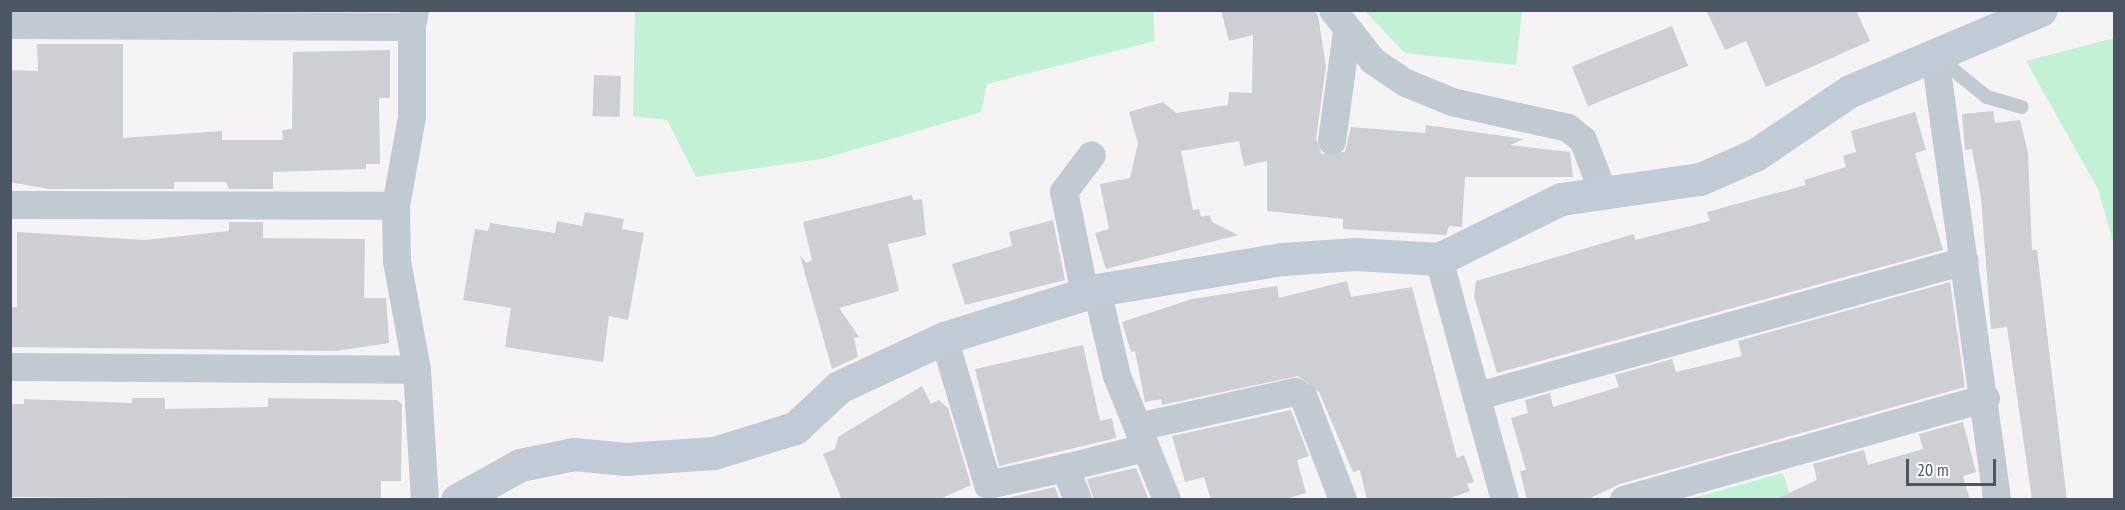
<!DOCTYPE html>
<style>
body{margin:0}
#map{position:relative;width:2125px;height:510px;overflow:hidden;background:#f5f3f3;font-family:"PT Sans Narrow",sans-serif}
div>[style]{position:absolute}
[style*='--x']{left:calc(var(--x)*1px);top:calc(var(--y)*1px);width:calc(var(--w)*1px);rotate:calc(var(--a)*1deg)}
.green>*{inset:0;background:#c3f1d5}
.building>*{inset:0;background:#cdcfd5;transform-origin:0 0}
.lane>*{height:14px;margin:-7px;padding:0 7px;transform-origin:7px;border-radius:7px;background:#c1cad2}
.street>*{height:28px;margin:-14px;padding:0 14px;transform-origin:14px;border-radius:14px;background:#c1cad2}
.secondary>*{height:33px;margin:-16.5px;padding:0 16.5px;transform-origin:16.5px;border-radius:16.5px;background:#c1cbd6}
span{translate:-50% -50%;white-space:nowrap;text-align:center;line-height:1.15;-webkit-text-stroke:4.5px #fff;paint-order:stroke}
.frame{position:absolute;inset:0;border:12px solid #4a5661;pointer-events:none}
.scale{position:absolute;left:1906px;top:459px;width:90px;height:27px;box-sizing:border-box;border:3px solid #4a5661;border-top:0;padding-left:8px;font-size:18px;line-height:21px;white-space:nowrap;color:#4a5661;-webkit-text-stroke:4px #fff;paint-order:stroke}
</style>
<div id="map">
<div class="green">
<div style="clip-path:polygon(635px 10px,1153px 11px,1155px 41px,987px 84px,981px 112px,905px 135px,821px 159px,696px 177px,667px 120px,633px 116px)"></div>
<div style="clip-path:polygon(1365px 11px,1522px 11px,1516px 65px,1405px 53px)"></div>
<div style="clip-path:polygon(2114px 38px,2114px 245px,2098px 189px,2026px 61px)"></div>
<div style="clip-path:polygon(1783px 473px,1791px 499px,1686px 500px)"></div>
</div>
<div class="building">
<div style="clip-path:polygon(1221px 10px,1314px 10px,1318px 16px,1326px 66px,1316px 139px,1322px 154px,1345px 152px,1351px 127px,1425px 133px,1426px 125px,1524px 139px,1510px 145px,1570px 152px,1573px 177px,1465px 177px,1462px 227px,1449px 226px,1446px 235px,1343px 229px,1343px 219px,1267px 211px,1267px 161px,1244px 166px,1239px 141px,1181px 151px,1193px 210px,1199px 209px,1201px 217px,1210px 215px,1212px 222px,1238px 235px,1106px 269px,1095px 233px,1109px 229px,1100px 184px,1130px 178px,1138px 143px,1129px 112px,1163px 102px,1176px 113px,1228px 105px,1229px 92px,1252px 93px,1253px 35px,1229px 41px)"></div>
<div style="clip-path:polygon(1706px 10px,1856px 10px,1870px 41px,1766px 87px,1746px 41px,1725px 50px)"></div>
<div style="left:1672px;top:26px;width:43px;height:108px;rotate:68deg"></div>
<div style="clip-path:polygon(37px 44px,123px 44px,123px 138px,222px 131px,222px 140px,283px 140px,282px 130px,292px 129px,293px 52px,390px 50px,390px 98px,379px 98px,380px 164px,366px 164px,366px 169px,273px 172px,273px 189px,229px 189px,226px 182px,174px 182px,174px 189px,49px 189px,10px 182px,10px 70px,38px 71px)"></div>
<div style="left:594px;top:75px;width:27px;height:41px;rotate:2deg"></div>
<div style="clip-path:polygon(1993px 111px,1995px 123px,2020px 120px,2028px 153px,2032px 250px,2037px 250px,2067px 500px,2032px 500px,2007px 327px,1991px 329px,1981px 198px,1972px 149px,1965px 150px,1962px 114px)"></div>
<div style="clip-path:polygon(1915px 112px,1926px 150px,1915px 153px,1943px 250px,1497px 373px,1474px 296px,1476px 281px,1634px 234px,1635px 240px,1710px 221px,1707px 212px,1806px 185px,1804px 180px,1846px 167px,1843px 156px,1856px 152px,1851px 131px)"></div>
<div style="clip-path:polygon(912px 195px,913px 200px,922px 199px,926px 235px,888px 244px,899px 291px,839px 308px,859px 337px,854px 338px,858px 357px,832px 369px,800px 256px,807px 263px,812px 260px,803px 222px)"></div>
<div style="clip-path:polygon(585px 212px,624px 219px,622px 229px,644px 233px,628px 320px,609px 316px,603px 362px,505px 347px,511px 308px,463px 300px,475px 229px,488px 231px,490px 223px,555px 233px,557px 221px,582px 226px)"></div>
<div style="clip-path:polygon(1053px 220px,1065px 280px,965px 305px,952px 264px,1012px 246px,1009px 232px)"></div>
<div style="clip-path:polygon(229px 222px,263px 222px,263px 238px,365px 239px,364px 298px,386px 298px,389px 343px,336px 351px,10px 347px,10px 307px,17px 307px,17px 232px,145px 240px,229px 231px)"></div>
<div style="clip-path:polygon(1347px 281px,1351px 297px,1412px 287px,1457px 458px,1464px 455px,1474px 482px,1467px 484px,1470px 491px,1445px 500px,1367px 500px,1360px 470px,1353px 472px,1319px 392px,1298px 376px,1162px 405px,1161px 399px,1145px 402px,1135px 351px,1131px 352px,1122px 322px,1192px 299px,1277px 286px,1279px 298px)"></div>
<div style="clip-path:polygon(1950px 282px,1965px 387px,1620px 484px,1586px 500px,1527px 500px,1520px 471px,1526px 470px,1511px 418px,1528px 413px,1525px 400px,1550px 393px,1553px 407px,1619px 387px,1615px 375px,1672px 359px,1676px 372px,1742px 356px,1738px 341px)"></div>
<div style="clip-path:polygon(1083px 345px,1100px 421px,1112px 418px,1116px 438px,999px 466px,975px 369px)"></div>
<div style="clip-path:polygon(922px 386px,931px 404px,939px 400px,948px 408px,971px 485px,938px 500px,842px 500px,823px 454px,835px 449px,838px 437px)"></div>
<div style="clip-path:polygon(132px 398px,165px 398px,165px 409px,268px 407px,268px 398px,397px 400px,402px 404px,401px 481px,381px 481px,381px 500px,10px 497px,10px 404px,24px 404px,24px 399px,132px 403px)"></div>
<div style="clip-path:polygon(1291px 410px,1309px 456px,1297px 460px,1306px 493px,1282px 500px,1211px 500px,1204px 477px,1185px 482px,1172px 436px)"></div>
<div style="clip-path:polygon(1963px 422px,1976px 472px,1963px 476px,1970px 500px,1774px 500px,1817px 480px,1813px 464px,1864px 450px,1868px 465px,1923px 449px,1919px 434px)"></div>
<div style="clip-path:polygon(1136px 468px,1149px 500px,1094px 500px,1087px 479px)"></div>
<div style="clip-path:polygon(1055px 487px,1060px 500px,1007px 500px,1007px 498px)"></div>
</div>
<div class="lane">
<div style="--x:1939;--y:71;--w:12;--a:-14"></div>
<div style="--x:1951;--y:68;--w:46;--a:38.9"></div>
<div style="--x:1987;--y:97;--w:36;--a:16"></div>
</div>
<div class="street">
<div style="--x:1333;--y:10;--w:65;--a:51.9"></div>
<div style="--x:1373;--y:61;--w:40;--a:34"></div>
<div style="--x:1406;--y:83;--w:50;--a:22.4"></div>
<div style="--x:1452;--y:102;--w:119;--a:12.6"></div>
<div style="--x:1568;--y:128;--w:19;--a:39"></div>
<div style="--x:1583;--y:140;--w:53;--a:68.8"></div>
<div style="--x:10;--y:25;--w:402;--a:0.3"></div>
<div style="--x:412;--y:27;--w:17;--a:-80"></div>
<div style="--x:412;--y:27;--w:90;--a:90"></div>
<div style="--x:412;--y:117;--w:90;--a:100.2"></div>
<div style="--x:396;--y:206;--w:55;--a:89"></div>
<div style="--x:397;--y:261;--w:111;--a:79.6"></div>
<div style="--x:417;--y:370;--w:130;--a:86.5"></div>
<div style="--x:1935;--y:57;--w:447;--a:82"></div>
<div style="--x:1332;--y:141;--w:110;--a:-82.2"></div>
<div style="--x:10;--y:205;--w:386;--a:0.1"></div>
<div style="--x:1439;--y:259;--w:250;--a:74.7"></div>
<div style="--x:1097;--y:290;--w:88;--a:76.9"></div>
<div style="--x:1117;--y:376;--w:134;--a:68"></div>
<div style="--x:1085;--y:294;--w:104;--a:-101.6"></div>
<div style="--x:1064;--y:192;--w:46;--a:-52.9"></div>
<div style="--x:944;--y:338;--w:153;--a:73.3"></div>
<div style="--x:988;--y:485;--w:79;--a:-12.4"></div>
<div style="--x:10;--y:367;--w:407;--a:0.4"></div>
<div style="--x:1478;--y:396;--w:505;--a:-15.49"></div>
<div style="--x:1138;--y:427;--w:161;--a:-12.6"></div>
<div style="--x:1295;--y:392;--w:11;--a:34"></div>
<div style="--x:1304;--y:398;--w:109;--a:69.1"></div>
<div style="--x:1078;--y:500;--w:35;--a:-112"></div>
<div style="--x:1065;--y:468;--w:82;--a:-14"></div>
<div style="--x:1624;--y:500;--w:376;--a:-15.7"></div>
</div>
<div class="secondary">
<div style="--x:457;--y:500;--w:72;--a:-29.1"></div>
<div style="--x:520;--y:465;--w:55;--a:-11.5"></div>
<div style="--x:574;--y:454;--w:52;--a:5.5"></div>
<div style="--x:626;--y:459;--w:88;--a:-3.9"></div>
<div style="--x:714;--y:453;--w:85;--a:-17.2"></div>
<div style="--x:795;--y:428;--w:60;--a:-43"></div>
<div style="--x:839;--y:387;--w:116;--a:-25"></div>
<div style="--x:944;--y:338;--w:160;--a:-17.4"></div>
<div style="--x:1097;--y:290;--w:189;--a:-9.5"></div>
<div style="--x:1283;--y:259;--w:73;--a:-3.9"></div>
<div style="--x:1356;--y:254;--w:83;--a:3.4"></div>
<div style="--x:1439;--y:259;--w:136;--a:-26.2"></div>
<div style="--x:1561;--y:199;--w:140;--a:-8.2"></div>
<div style="--x:1700;--y:179;--w:60;--a:-23.6"></div>
<div style="--x:1755;--y:155;--w:115;--a:-34"></div>
<div style="--x:1850;--y:91;--w:207;--a:-23"></div>
</div>
<div class="frame"></div>
<div class="scale">20 m</div>
</div>
